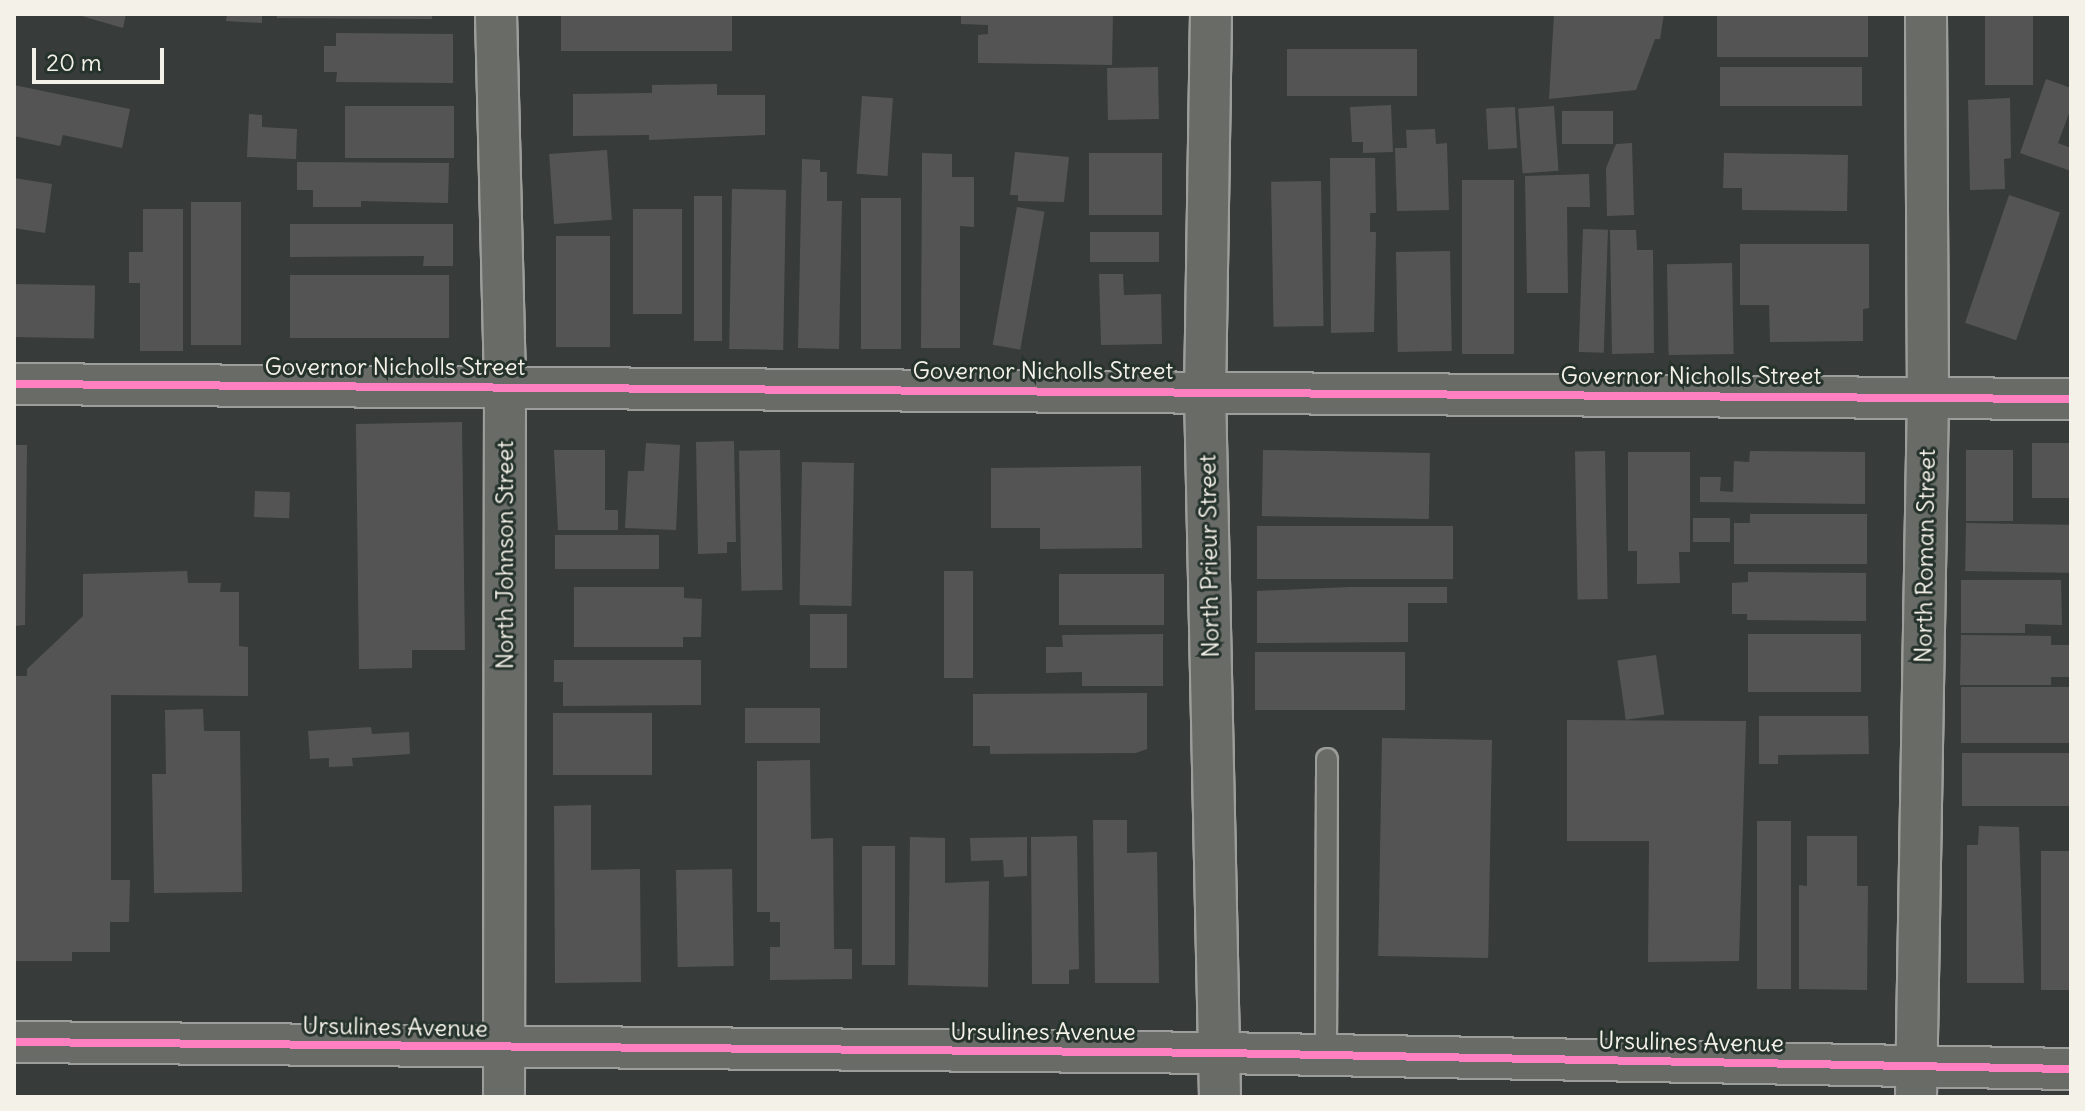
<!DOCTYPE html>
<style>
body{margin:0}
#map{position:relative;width:2085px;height:1111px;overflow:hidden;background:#373b39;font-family:Delius,sans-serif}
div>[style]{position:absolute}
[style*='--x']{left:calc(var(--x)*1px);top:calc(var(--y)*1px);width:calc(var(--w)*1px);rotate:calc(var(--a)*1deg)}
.building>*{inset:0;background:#545454;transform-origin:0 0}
.roads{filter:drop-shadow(2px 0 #9d9e9b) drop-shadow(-2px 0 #9d9e9b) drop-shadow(0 2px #9d9e9b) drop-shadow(0 -2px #9d9e9b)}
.lane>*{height:20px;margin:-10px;padding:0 10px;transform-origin:10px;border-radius:10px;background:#686b66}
.street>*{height:40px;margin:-20px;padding:0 20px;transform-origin:20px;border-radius:20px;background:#686b66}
.cycleway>*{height:8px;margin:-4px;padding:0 4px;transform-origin:4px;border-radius:4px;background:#ff80c0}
span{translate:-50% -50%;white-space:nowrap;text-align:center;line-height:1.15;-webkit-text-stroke:6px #26332d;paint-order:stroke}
.street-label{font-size:24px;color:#f4f1e8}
.frame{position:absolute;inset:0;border:16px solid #f4f1e8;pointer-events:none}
.scale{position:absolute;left:32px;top:48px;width:132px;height:36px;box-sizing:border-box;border:4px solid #f4f1e8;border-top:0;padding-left:10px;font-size:24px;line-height:28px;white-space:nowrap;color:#f4f1e8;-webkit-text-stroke:6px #26332d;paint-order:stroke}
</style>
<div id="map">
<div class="building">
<div style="clip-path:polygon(75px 14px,126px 14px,123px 28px)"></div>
<div style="clip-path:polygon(227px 14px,262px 14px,262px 23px,226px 21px)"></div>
<div style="clip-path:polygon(277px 14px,432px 14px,432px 19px,277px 18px)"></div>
<div style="left:561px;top:14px;width:171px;height:37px"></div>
<div style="clip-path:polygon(961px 14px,1113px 14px,1112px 65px,978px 63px,978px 35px,988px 34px,988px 25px,961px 24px)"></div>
<div style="clip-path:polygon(1554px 14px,1664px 14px,1660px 39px,1655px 39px,1636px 90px,1549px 99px)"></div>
<div style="left:1717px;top:14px;width:151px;height:43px"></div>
<div style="left:1985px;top:14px;width:48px;height:71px"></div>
<div style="clip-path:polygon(336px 33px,453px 34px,453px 83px,336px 82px,337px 72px,324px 72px,324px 46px,336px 46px)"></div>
<div style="left:1287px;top:49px;width:130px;height:47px"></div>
<div style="left:1158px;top:67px;width:52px;height:51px;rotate:89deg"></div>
<div style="left:1720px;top:67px;width:142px;height:39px"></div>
<div style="clip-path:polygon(2046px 79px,2071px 88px,2071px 108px,2058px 143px,2071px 148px,2071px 171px,2020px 153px)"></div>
<div style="clip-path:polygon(717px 84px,717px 95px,765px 95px,765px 135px,649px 140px,649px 135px,573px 136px,573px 94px,652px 93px,652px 85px)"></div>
<div style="clip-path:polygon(14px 85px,130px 109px,122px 148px,63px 135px,60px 146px,14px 136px)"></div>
<div style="left:862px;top:96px;width:31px;height:78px;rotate:4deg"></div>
<div style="clip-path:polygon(2010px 98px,2011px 158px,2004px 159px,2005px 189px,1970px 190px,1968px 100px)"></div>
<div style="clip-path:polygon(1391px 105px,1393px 152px,1363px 153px,1363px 142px,1352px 142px,1350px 107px)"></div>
<div style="left:345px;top:106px;width:109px;height:52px"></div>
<div style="left:1554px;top:106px;width:65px;height:36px;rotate:86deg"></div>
<div style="left:1515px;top:107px;width:41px;height:29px;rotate:87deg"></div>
<div style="left:1613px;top:111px;width:33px;height:51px;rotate:90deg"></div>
<div style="clip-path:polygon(249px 114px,262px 115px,262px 127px,297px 129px,296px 159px,247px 157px)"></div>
<div style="clip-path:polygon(1435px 129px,1436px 144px,1447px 143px,1449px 210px,1397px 211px,1395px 148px,1407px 148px,1406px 130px)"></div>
<div style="clip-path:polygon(1632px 143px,1634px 215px,1607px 216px,1606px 168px,1616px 144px)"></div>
<div style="left:607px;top:150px;width:70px;height:58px;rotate:86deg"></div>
<div style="clip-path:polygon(1015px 152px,1069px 157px,1064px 202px,1018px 201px,1018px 195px,1010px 195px)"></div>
<div style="clip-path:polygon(922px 153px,952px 154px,952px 177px,974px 177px,974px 227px,960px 226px,960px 348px,921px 348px)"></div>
<div style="left:1089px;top:153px;width:73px;height:62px"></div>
<div style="clip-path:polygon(1724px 153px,1848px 155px,1847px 211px,1742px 210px,1742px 188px,1723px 188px)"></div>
<div style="clip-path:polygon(1330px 158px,1375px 158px,1376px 213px,1370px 213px,1370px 232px,1376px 232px,1374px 332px,1331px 333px)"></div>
<div style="clip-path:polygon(802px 159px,820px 160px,820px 172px,827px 172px,827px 201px,842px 201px,839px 349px,798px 348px)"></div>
<div style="clip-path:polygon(297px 162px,449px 163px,448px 203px,361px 201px,361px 207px,313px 207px,313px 190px,297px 190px)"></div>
<div style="clip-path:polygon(1589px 174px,1590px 207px,1567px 207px,1568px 293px,1527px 293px,1525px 176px)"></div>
<div style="clip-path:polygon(14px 178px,52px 184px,45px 233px,14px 228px)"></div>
<div style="left:1514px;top:180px;width:174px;height:52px;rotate:90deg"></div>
<div style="left:1321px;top:181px;width:145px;height:50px;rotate:89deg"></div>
<div style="left:732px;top:189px;width:54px;height:160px;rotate:1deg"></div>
<div style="left:2009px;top:195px;width:54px;height:135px;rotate:19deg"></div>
<div style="left:694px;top:196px;width:28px;height:145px"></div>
<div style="left:861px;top:198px;width:40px;height:151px"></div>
<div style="left:191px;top:202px;width:50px;height:143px"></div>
<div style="left:1017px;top:207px;width:28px;height:140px;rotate:10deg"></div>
<div style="clip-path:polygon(143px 209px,183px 209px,183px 351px,140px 351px,140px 283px,129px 283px,129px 252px,143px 252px)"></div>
<div style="left:633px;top:209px;width:49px;height:105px"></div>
<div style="clip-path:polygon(290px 224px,453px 224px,453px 266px,423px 266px,424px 256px,290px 257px)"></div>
<div style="left:1583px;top:229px;width:25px;height:123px;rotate:2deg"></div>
<div style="clip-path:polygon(1610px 230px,1636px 230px,1637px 250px,1653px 250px,1654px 353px,1612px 354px)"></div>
<div style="left:1090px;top:232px;width:69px;height:30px"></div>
<div style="left:556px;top:236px;width:54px;height:111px"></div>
<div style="clip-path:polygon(1740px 244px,1869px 244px,1869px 308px,1863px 309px,1863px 341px,1770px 342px,1769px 305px,1740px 305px)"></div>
<div style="left:1450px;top:251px;width:100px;height:54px;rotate:89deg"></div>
<div style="left:1732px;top:263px;width:91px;height:65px;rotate:89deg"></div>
<div style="clip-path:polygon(1099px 274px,1123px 274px,1124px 295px,1161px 294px,1162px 344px,1101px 345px)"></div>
<div style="left:290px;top:275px;width:159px;height:63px"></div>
<div style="left:14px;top:284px;width:81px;height:53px;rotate:1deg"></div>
<div style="clip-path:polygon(462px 422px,465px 650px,412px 650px,412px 668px,359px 669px,356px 424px)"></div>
<div style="clip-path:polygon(734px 441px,736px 542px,727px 542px,727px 553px,698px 554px,696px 442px)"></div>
<div style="clip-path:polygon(646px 443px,680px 445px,676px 530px,625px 528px,628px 471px,644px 471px)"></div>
<div style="left:2032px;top:443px;width:39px;height:55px"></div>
<div style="clip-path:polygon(14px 445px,27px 445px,25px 625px,14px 626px)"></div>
<div style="clip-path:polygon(554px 450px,605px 450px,605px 510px,618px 510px,618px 530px,558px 530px)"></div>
<div style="left:780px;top:450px;width:140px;height:41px;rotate:89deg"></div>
<div style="left:1263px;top:450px;width:167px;height:66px;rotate:1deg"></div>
<div style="left:1966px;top:450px;width:47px;height:71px"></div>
<div style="left:1605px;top:451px;width:148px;height:30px;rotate:89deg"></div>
<div style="clip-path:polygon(1750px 451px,1865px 452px,1865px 504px,1700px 502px,1700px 477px,1721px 477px,1720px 491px,1733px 492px,1734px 461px,1749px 462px)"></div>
<div style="clip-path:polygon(1628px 452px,1690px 452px,1690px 552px,1679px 552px,1680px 583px,1637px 584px,1637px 551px,1628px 551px)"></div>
<div style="left:802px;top:462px;width:52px;height:143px;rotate:1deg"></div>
<div style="clip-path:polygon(1141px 466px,1142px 548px,1040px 549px,1040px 528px,991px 528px,991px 468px)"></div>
<div style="left:255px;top:491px;width:35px;height:26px;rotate:2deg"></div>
<div style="clip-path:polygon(1750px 514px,1867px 514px,1867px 564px,1734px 564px,1734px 523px,1750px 523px)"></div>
<div style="left:1693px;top:518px;width:37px;height:24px"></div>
<div style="left:1966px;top:523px;width:105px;height:48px;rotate:1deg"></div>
<div style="left:1453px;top:526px;width:53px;height:196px;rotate:90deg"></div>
<div style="left:555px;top:535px;width:104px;height:34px"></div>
<div style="clip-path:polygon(187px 571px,188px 583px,221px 583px,220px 592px,239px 592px,239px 646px,248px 647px,248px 696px,111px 695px,111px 880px,130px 880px,129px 922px,110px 922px,110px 952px,72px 952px,72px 961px,16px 961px,14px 676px,27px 676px,27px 669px,83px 616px,83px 574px)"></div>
<div style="left:944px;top:571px;width:29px;height:107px"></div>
<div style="clip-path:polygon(1748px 572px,1866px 573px,1866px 621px,1747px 620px,1747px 614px,1732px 614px,1732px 583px,1748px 582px)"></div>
<div style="left:1164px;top:574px;width:51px;height:105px;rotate:90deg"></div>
<div style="clip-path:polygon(1961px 580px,2061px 580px,2062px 625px,2025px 624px,2025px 633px,1961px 633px)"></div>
<div style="clip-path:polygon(574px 587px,684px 587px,684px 598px,702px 599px,701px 637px,683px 637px,683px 647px,574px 647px)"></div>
<div style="clip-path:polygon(1349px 587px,1447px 587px,1447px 603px,1408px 603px,1408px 642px,1257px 643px,1257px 591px)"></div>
<div style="left:810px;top:614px;width:37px;height:54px"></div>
<div style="clip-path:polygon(1163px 634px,1163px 686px,1082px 686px,1082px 672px,1046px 673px,1046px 647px,1063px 647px,1062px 635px)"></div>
<div style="left:1861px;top:634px;width:58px;height:113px;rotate:90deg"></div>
<div style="clip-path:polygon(1961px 635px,2051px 636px,2051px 645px,2071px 645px,2071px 677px,2051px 677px,2051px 685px,1960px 685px)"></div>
<div style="left:1405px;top:652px;width:58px;height:150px;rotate:90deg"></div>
<div style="left:1656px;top:655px;width:60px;height:39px;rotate:82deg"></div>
<div style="clip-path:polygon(554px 660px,701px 660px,701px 705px,563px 706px,563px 682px,554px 682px)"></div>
<div style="left:1961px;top:687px;width:110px;height:56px"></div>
<div style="clip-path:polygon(1147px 693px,1147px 749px,1136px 753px,990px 754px,990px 746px,973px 746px,973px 694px)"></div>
<div style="left:820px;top:708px;width:35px;height:75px;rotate:90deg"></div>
<div style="clip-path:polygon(203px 709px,204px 731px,240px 731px,242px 892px,154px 893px,152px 774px,166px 774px,165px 710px)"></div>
<div style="left:553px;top:713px;width:99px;height:62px"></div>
<div style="clip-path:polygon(1759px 716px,1868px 716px,1869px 754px,1778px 755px,1778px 764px,1759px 764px)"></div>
<div style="clip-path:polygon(1567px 720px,1746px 721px,1739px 961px,1648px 962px,1649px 841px,1567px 841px)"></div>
<div style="clip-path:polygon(371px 727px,372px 734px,409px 732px,410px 754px,352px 758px,353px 766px,329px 767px,329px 758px,310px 759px,308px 731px)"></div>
<div style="left:1382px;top:738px;width:110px;height:218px;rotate:1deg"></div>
<div style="left:1962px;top:753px;width:109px;height:53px"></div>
<div style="clip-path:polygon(810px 760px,811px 839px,833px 838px,834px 949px,852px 949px,852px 979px,770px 980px,770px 947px,780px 947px,780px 922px,770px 922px,770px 912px,757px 912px,757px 761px)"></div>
<div style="clip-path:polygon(591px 805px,591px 870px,640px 869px,641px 982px,555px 983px,554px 806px)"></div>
<div style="clip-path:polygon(1093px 820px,1127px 820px,1127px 853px,1157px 852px,1159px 983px,1095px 983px)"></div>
<div style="left:1757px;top:821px;width:34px;height:168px"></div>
<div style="clip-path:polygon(1979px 826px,2019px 827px,2024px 983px,1967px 983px,1967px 845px,1978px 845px)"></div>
<div style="clip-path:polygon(1077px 836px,1079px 969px,1069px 970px,1069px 984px,1032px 984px,1031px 837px)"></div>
<div style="clip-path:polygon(1807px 836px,1857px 836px,1857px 886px,1868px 886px,1867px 990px,1799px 989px,1799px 885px,1807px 886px)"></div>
<div style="clip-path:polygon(910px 837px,945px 838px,945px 883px,989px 881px,988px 987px,908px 985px)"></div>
<div style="clip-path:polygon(1027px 837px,1027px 876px,1004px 877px,1003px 860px,971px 861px,970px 838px)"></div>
<div style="left:895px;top:846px;width:119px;height:33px;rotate:90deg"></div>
<div style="left:2071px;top:851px;width:139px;height:30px;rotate:90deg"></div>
<div style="left:732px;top:869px;width:97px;height:56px;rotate:89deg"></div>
</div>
<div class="roads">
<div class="lane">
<div style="--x:1326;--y:1055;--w:296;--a:-89.8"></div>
</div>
<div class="street">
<div style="--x:496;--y:14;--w:373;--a:88.6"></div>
<div style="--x:505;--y:387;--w:710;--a:90.08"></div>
<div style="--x:1211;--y:14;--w:378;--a:90.9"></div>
<div style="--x:1205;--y:392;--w:705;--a:88.78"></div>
<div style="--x:14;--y:384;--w:2057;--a:0.42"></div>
<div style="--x:14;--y:1042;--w:1206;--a:0.52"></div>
<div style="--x:1220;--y:1053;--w:851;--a:1.08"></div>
<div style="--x:1916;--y:1097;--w:699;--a:-89.02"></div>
<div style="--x:1928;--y:398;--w:384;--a:-90.3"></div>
</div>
</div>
<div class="cycleway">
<div style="--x:14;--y:384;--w:2057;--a:0.42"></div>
<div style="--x:14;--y:1042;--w:1206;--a:0.52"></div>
<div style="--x:1220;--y:1053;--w:851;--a:1.08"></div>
</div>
<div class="street-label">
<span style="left:395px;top:367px">Governor Nicholls Street</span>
<span style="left:1043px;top:371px">Governor Nicholls Street</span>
<span style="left:1691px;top:376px">Governor Nicholls Street</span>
<span style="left:505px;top:555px;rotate:-90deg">North Johnson Street</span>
<span style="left:1209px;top:556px;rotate:-91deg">North Prieur Street</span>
<span style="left:1925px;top:556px;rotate:-89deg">North Roman Street</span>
<span style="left:395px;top:1027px;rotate:1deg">Ursulines Avenue</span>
<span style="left:1043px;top:1032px">Ursulines Avenue</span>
<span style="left:1691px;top:1042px;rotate:1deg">Ursulines Avenue</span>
</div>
<div class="frame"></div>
<div class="scale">20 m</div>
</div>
